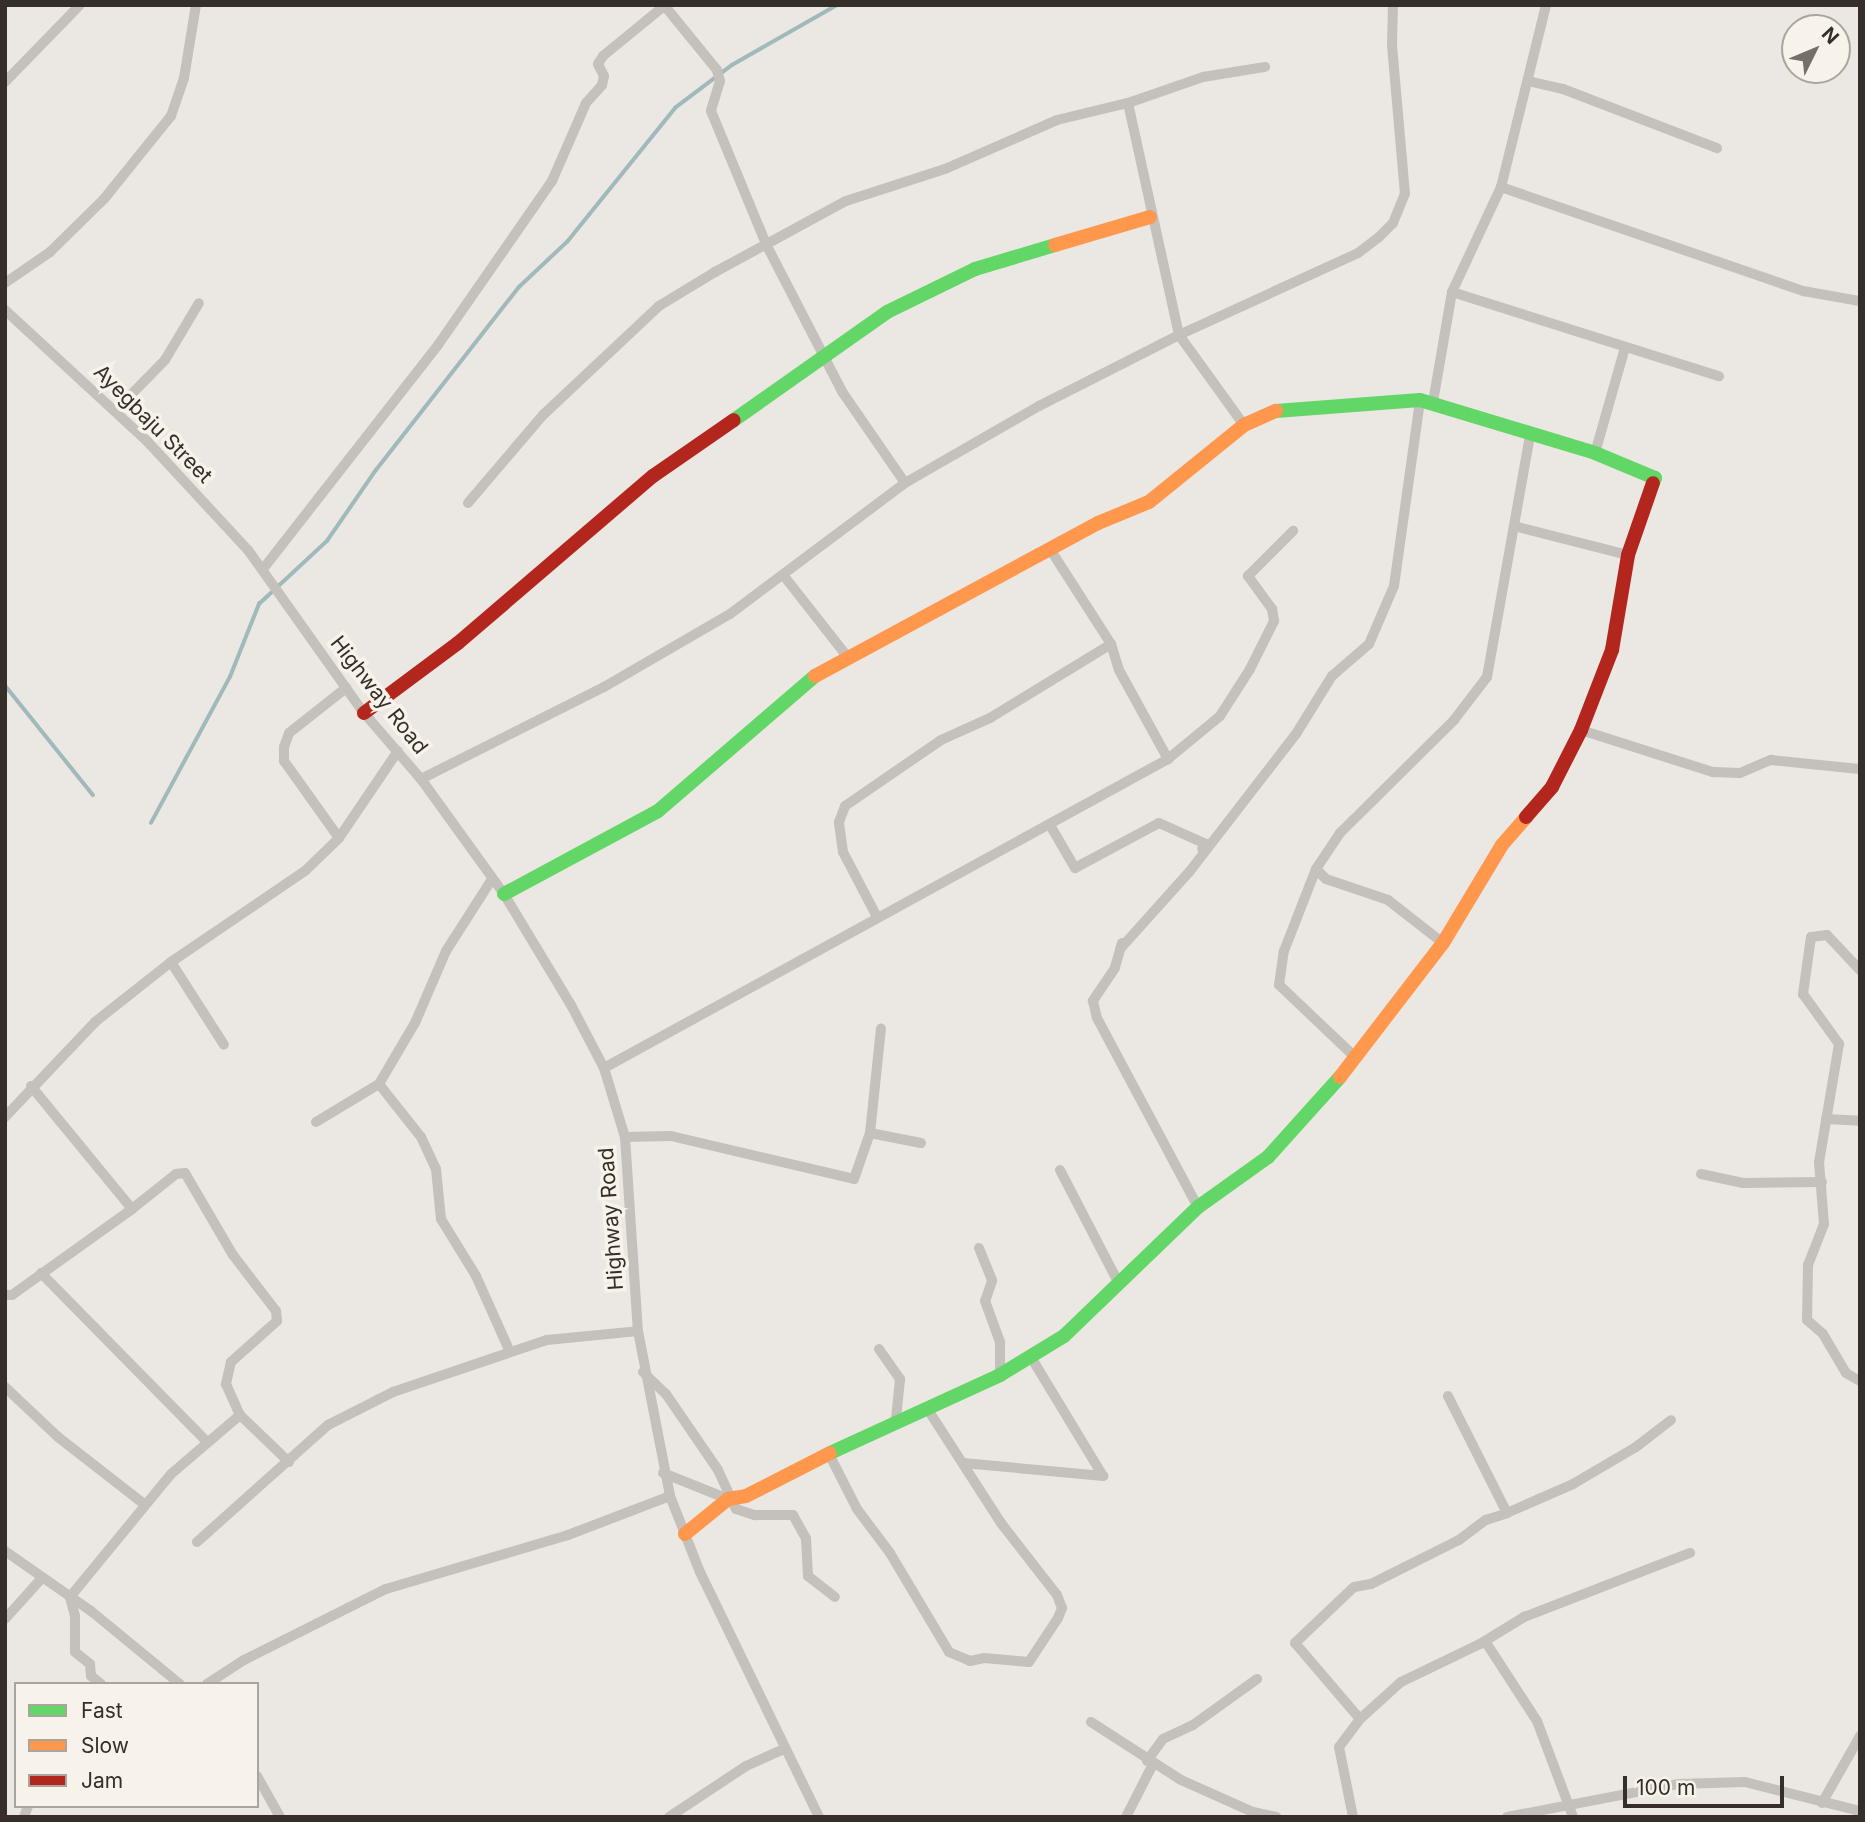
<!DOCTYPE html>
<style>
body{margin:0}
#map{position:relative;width:1865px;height:1822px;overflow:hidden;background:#ebe7e2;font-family:Inter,sans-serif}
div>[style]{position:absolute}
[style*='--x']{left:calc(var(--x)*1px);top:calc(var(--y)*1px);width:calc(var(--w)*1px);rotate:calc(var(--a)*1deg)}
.stream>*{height:3.5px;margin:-1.75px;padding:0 1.75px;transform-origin:1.75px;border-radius:1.75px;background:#a0b9ba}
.street>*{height:10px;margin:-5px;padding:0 5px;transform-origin:5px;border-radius:5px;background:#c4c0bb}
.fast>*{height:14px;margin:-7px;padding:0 7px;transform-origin:7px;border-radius:7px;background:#63d668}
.slow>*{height:14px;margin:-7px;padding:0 7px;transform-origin:7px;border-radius:7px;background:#ff974d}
.jam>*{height:14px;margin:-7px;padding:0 7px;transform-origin:7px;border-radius:7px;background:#b3261e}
span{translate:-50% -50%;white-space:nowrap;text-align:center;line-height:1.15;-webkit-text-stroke:7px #f7f2ea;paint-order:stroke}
.street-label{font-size:21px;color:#352e29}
.frame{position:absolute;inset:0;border:7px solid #352e29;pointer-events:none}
.legend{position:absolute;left:14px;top:1682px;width:245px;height:126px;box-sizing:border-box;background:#f7f2ea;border:2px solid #a9a49d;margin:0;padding:9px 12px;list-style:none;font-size:21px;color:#352e29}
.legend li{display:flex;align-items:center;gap:14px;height:35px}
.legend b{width:35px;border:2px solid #a9a49d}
.north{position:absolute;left:1781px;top:14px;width:70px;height:70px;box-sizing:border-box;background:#f7f2ea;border:2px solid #a9a49d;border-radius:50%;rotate:47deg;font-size:19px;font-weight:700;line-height:28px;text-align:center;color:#352e29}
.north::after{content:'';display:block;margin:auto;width:24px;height:32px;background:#756f6a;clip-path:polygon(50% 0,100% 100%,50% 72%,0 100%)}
.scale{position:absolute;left:1623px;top:1776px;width:161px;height:32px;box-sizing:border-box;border:4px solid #352e29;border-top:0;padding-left:9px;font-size:21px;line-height:24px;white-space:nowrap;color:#352e29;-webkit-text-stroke:5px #f7f2ea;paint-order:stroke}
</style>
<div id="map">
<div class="stream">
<div style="--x:5;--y:685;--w:141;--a:51.3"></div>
<div style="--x:151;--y:823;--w:166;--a:-61.6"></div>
<div style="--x:230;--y:677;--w:79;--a:-68.3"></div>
<div style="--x:259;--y:604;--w:93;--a:-42.8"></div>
<div style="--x:327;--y:541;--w:86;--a:-55.4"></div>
<div style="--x:376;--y:470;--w:232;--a:-52"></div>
<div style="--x:519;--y:287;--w:66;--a:-43.2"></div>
<div style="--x:567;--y:242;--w:172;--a:-51.1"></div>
<div style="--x:675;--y:108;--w:71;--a:-37"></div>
<div style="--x:732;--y:65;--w:121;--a:-29.7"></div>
</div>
<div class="street">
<div style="--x:664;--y:5;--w:84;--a:50.8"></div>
<div style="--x:717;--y:70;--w:11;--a:75"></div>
<div style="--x:720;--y:81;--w:31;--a:107"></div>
<div style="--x:711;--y:111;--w:146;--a:67.5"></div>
<div style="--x:767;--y:246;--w:165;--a:62.7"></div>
<div style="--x:843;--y:393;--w:109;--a:55.4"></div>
<div style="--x:1528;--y:81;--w:36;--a:13"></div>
<div style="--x:1563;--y:89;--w:165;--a:21"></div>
<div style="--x:5;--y:82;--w:107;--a:-45.8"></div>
<div style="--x:1128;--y:103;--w:238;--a:77.6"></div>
<div style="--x:1179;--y:335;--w:111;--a:54.2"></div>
<div style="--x:1501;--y:187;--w:319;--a:19"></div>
<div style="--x:1803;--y:291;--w:58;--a:10"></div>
<div style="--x:5;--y:283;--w:55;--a:-34.6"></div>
<div style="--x:50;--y:252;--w:76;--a:-44.5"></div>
<div style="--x:104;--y:199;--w:107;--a:-51.1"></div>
<div style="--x:171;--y:116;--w:40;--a:-71.1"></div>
<div style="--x:184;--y:78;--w:74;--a:-80.7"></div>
<div style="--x:1452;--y:292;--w:280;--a:17.5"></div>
<div style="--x:5;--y:310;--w:192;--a:42.7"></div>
<div style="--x:146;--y:440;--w:150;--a:47.2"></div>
<div style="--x:248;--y:550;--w:200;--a:54.6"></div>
<div style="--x:364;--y:713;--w:87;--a:49.2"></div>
<div style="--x:421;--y:779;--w:142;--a:54.2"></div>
<div style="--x:504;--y:894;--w:130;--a:58.9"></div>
<div style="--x:571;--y:1005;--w:71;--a:62.4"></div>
<div style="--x:604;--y:1068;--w:72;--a:73.1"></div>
<div style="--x:625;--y:1137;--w:194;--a:86.2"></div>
<div style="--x:638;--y:1331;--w:168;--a:79"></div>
<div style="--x:670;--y:1496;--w:82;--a:68.5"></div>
<div style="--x:700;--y:1572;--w:272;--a:64.1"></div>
<div style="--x:1433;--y:402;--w:112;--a:-80.2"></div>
<div style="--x:1452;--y:292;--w:116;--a:-65"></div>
<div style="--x:1501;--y:187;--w:187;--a:-76.1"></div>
<div style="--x:116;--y:410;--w:70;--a:-45.6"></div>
<div style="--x:165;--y:360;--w:66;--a:-59.2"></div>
<div style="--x:1595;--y:453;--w:109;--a:-74.1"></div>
<div style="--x:468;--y:503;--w:116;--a:-49.6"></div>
<div style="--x:543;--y:415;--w:159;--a:-43.2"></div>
<div style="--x:659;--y:306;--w:66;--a:-31.3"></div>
<div style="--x:715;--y:272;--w:149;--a:-28.5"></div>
<div style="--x:846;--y:201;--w:104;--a:-17.9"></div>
<div style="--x:945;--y:169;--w:122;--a:-23.6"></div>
<div style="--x:1057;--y:120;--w:73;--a:-13.5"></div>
<div style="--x:1128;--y:103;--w:79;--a:-19.1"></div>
<div style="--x:1203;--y:77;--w:63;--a:-9.2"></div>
<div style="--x:1514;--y:526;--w:118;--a:14.3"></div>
<div style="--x:1050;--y:549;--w:113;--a:57.3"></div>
<div style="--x:1111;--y:644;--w:27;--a:73"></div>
<div style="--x:1119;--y:670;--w:102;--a:61.2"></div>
<div style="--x:263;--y:569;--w:284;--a:-52"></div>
<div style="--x:438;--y:345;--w:200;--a:-55.2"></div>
<div style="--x:552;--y:181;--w:85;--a:-66.4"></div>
<div style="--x:586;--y:103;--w:24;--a:-48"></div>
<div style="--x:602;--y:85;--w:9;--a:-77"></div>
<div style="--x:604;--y:76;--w:13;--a:-117"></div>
<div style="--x:598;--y:64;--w:9;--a:-58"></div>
<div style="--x:603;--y:56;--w:79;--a:-39.3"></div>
<div style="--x:784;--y:576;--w:100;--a:51.9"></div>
<div style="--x:1581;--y:730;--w:139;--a:17.7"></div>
<div style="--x:1713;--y:772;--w:27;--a:2"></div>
<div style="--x:1740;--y:773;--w:34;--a:-23"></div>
<div style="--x:1771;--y:760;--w:89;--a:5.8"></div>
<div style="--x:421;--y:779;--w:205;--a:-26.7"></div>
<div style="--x:604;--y:687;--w:146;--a:-30.1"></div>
<div style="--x:730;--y:614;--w:219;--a:-36.8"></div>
<div style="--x:905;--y:483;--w:155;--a:-29.9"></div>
<div style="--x:1039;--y:406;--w:157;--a:-26.9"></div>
<div style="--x:1179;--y:335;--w:197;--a:-24.6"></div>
<div style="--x:1358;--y:253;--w:26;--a:-37"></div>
<div style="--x:1379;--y:237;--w:20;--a:-45"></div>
<div style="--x:1393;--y:223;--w:31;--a:-68"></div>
<div style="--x:1405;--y:194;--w:150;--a:-95"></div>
<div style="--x:1392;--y:45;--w:40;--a:-88.6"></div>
<div style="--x:1050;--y:825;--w:50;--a:59.8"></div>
<div style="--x:1075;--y:868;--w:95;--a:-28.2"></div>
<div style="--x:1159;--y:823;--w:51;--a:24.1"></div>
<div style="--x:1206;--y:844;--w:6;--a:129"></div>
<div style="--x:339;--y:838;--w:95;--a:-125.5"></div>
<div style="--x:284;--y:761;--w:14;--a:-90"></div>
<div style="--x:284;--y:747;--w:15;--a:-70"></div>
<div style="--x:289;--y:733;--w:73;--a:-38.3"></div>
<div style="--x:1316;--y:869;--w:14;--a:45"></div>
<div style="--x:1326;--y:879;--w:65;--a:18.7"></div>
<div style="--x:1388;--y:900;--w:70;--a:38"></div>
<div style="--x:877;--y:917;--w:73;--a:-117.6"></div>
<div style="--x:843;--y:852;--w:30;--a:-98"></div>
<div style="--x:839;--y:822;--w:17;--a:-69"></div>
<div style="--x:845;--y:806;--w:116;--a:-34.5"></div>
<div style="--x:941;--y:740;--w:54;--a:-24.2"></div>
<div style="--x:990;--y:718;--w:142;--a:-31.4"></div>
<div style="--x:1122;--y:943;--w:26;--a:106"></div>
<div style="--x:1115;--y:968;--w:40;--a:124"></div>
<div style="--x:1093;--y:1001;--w:17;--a:77"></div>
<div style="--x:1097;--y:1018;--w:214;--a:61.9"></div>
<div style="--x:1120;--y:949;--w:105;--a:-48.1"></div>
<div style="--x:1190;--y:871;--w:173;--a:-52.3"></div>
<div style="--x:1296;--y:734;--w:68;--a:-58.2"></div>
<div style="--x:1332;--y:676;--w:49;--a:-40.9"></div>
<div style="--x:1369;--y:644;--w:63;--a:-66.7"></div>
<div style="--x:1394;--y:586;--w:188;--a:-82"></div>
<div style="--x:171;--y:962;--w:98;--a:57.4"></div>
<div style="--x:1860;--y:970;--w:48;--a:-133.3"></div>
<div style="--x:1827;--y:935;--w:16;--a:173"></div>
<div style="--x:1811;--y:937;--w:58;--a:98"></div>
<div style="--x:1803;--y:994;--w:62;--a:54.2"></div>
<div style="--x:1839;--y:1044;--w:120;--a:99.6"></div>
<div style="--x:1819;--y:1162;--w:62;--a:85.4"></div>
<div style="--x:1824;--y:1224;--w:44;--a:111.3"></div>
<div style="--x:1808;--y:1265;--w:55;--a:91"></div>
<div style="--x:1807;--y:1320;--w:21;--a:41"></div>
<div style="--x:1823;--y:1334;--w:45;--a:59.5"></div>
<div style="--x:1846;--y:1373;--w:16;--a:30"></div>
<div style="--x:1355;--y:1057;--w:105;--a:-136.5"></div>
<div style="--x:1279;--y:985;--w:34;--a:-82"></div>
<div style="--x:1284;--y:951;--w:88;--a:-68.7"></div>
<div style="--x:1316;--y:869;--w:43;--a:-56.3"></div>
<div style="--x:1340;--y:833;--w:161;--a:-44.7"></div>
<div style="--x:1454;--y:720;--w:54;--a:-52.5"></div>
<div style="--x:1487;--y:677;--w:246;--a:-79.9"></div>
<div style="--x:604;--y:1068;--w:643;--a:-28.72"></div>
<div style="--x:1168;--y:759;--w:67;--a:-39.6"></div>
<div style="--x:1220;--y:716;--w:56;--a:-57.4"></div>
<div style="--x:1250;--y:669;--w:54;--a:-63.4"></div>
<div style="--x:1274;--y:621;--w:12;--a:-99"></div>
<div style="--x:1272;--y:609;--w:41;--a:-126"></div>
<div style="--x:1248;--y:576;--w:64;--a:-45"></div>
<div style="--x:379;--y:1084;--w:68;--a:51.6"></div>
<div style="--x:421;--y:1137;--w:35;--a:65"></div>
<div style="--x:436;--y:1169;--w:50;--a:84.3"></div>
<div style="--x:441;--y:1219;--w:67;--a:58.4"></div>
<div style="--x:476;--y:1276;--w:83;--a:65.9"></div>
<div style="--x:31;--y:1086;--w:159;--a:50.6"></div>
<div style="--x:5;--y:1117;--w:131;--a:-46.5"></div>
<div style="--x:95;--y:1022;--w:97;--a:-38.3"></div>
<div style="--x:171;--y:962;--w:162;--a:-34.2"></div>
<div style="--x:305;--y:871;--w:47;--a:-44.1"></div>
<div style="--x:339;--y:838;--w:105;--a:-55.9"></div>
<div style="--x:1826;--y:1119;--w:34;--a:3"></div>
<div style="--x:316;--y:1122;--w:74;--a:-31.1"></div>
<div style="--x:379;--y:1084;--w:71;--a:-59.5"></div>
<div style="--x:415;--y:1023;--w:78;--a:-66.7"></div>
<div style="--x:446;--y:951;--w:85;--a:-57.4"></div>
<div style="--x:870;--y:1133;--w:52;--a:11.1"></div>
<div style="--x:625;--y:1137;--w:46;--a:-1.2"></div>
<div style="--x:671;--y:1136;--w:188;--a:13.2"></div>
<div style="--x:854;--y:1179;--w:49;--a:-70.8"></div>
<div style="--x:870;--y:1133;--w:105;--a:-84"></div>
<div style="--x:1060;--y:1170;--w:126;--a:62.6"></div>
<div style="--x:1701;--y:1174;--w:43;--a:12.1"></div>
<div style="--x:1743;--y:1183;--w:79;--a:-0.7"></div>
<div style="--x:979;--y:1248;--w:35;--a:68"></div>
<div style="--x:992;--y:1281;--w:21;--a:109"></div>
<div style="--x:985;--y:1301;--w:44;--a:69.9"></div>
<div style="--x:1000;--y:1342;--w:33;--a:90"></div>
<div style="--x:41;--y:1273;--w:237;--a:45.5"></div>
<div style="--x:5;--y:1295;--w:7;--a:0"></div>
<div style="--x:12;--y:1295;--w:148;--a:-35.6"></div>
<div style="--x:132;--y:1209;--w:56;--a:-38.5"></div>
<div style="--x:176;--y:1174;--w:9;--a:-6"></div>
<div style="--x:185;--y:1173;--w:95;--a:59.7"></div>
<div style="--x:233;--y:1255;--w:71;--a:52.5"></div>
<div style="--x:276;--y:1311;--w:10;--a:84"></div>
<div style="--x:277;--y:1321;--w:62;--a:138.3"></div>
<div style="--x:231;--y:1362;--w:23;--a:103"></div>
<div style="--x:226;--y:1384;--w:34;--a:66"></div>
<div style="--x:240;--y:1415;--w:68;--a:43.8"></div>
<div style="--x:879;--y:1349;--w:37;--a:55"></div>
<div style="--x:900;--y:1379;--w:40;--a:95.7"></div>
<div style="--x:643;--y:1372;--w:32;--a:44"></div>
<div style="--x:666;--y:1394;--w:92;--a:55.6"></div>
<div style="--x:718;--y:1470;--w:43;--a:65.2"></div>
<div style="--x:736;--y:1509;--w:20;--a:18"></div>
<div style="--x:755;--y:1515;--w:38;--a:0"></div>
<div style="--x:793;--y:1515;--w:26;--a:61"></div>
<div style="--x:806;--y:1538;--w:38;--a:87"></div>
<div style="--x:808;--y:1576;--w:34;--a:38"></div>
<div style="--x:5;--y:1387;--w:73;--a:43.3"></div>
<div style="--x:58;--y:1437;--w:109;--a:37.9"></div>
<div style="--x:830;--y:1456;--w:59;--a:63"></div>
<div style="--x:857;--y:1509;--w:55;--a:53.1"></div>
<div style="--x:890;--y:1553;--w:115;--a:59.2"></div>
<div style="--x:949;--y:1652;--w:23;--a:23"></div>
<div style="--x:970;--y:1661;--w:14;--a:-12"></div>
<div style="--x:984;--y:1658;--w:45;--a:5.1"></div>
<div style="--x:1029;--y:1662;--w:53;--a:-56.6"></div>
<div style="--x:1058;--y:1618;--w:11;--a:-68"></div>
<div style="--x:1062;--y:1608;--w:14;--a:-111"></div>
<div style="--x:1057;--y:1595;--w:91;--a:-127.9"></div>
<div style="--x:1001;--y:1523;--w:137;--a:-122.8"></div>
<div style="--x:963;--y:1463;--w:141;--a:5.3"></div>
<div style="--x:1103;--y:1476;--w:139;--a:-121.2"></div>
<div style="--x:663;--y:1473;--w:70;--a:21.8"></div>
<div style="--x:1507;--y:1513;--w:72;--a:-23.7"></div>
<div style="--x:1573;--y:1484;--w:73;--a:-30.4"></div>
<div style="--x:1636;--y:1447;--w:44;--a:-37.6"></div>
<div style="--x:197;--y:1542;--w:176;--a:-41.8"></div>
<div style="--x:328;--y:1425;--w:73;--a:-26.9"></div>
<div style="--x:393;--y:1392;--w:163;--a:-18.7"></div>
<div style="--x:547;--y:1340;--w:91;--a:-5.6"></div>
<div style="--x:5;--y:1551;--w:105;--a:34.9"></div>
<div style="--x:91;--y:1611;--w:115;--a:39.4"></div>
<div style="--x:5;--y:1619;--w:54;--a:-48"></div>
<div style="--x:1485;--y:1641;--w:95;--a:57"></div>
<div style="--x:1537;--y:1721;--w:103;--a:69.4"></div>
<div style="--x:101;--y:1684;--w:13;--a:-141"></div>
<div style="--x:91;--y:1676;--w:12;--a:-95"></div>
<div style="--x:90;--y:1664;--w:19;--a:-141"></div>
<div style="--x:75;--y:1652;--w:36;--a:-90"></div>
<div style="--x:75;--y:1616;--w:20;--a:-105"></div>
<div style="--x:70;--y:1597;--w:159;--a:-50.6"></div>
<div style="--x:171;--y:1474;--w:91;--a:-40.5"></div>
<div style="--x:207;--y:1684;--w:44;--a:-33"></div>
<div style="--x:244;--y:1660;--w:159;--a:-26.6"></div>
<div style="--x:386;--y:1589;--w:190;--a:-16.5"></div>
<div style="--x:568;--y:1535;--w:109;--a:-20.9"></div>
<div style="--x:1360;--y:1719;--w:55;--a:-42.1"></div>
<div style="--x:1401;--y:1682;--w:88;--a:-25.7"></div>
<div style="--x:1480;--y:1644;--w:52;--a:-31.5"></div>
<div style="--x:1524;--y:1617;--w:178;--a:-21.1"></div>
<div style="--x:1091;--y:1722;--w:107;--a:32.8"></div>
<div style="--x:1181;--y:1780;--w:79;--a:24"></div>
<div style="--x:1253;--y:1812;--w:24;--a:12"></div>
<div style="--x:1147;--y:1761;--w:27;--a:-54"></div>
<div style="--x:1163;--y:1739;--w:33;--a:-25"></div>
<div style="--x:1193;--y:1725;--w:79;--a:-35.7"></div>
<div style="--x:257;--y:1776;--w:47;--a:60.7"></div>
<div style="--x:1822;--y:1803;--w:77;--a:-60.4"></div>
<div style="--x:24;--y:1817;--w:12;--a:-70"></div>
<div style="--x:669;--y:1817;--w:92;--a:-33.5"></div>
<div style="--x:746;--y:1766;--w:42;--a:-24.1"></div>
<div style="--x:1126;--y:1817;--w:59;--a:-63"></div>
<div style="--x:1353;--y:1817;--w:71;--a:-101.3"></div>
<div style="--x:1339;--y:1747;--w:35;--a:-53"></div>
<div style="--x:1360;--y:1719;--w:100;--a:-130.5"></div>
<div style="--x:1295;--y:1643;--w:81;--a:-43.5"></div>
<div style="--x:1354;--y:1587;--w:17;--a:-10"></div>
<div style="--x:1371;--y:1584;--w:98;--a:-26.6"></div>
<div style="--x:1459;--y:1540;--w:34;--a:-37"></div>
<div style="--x:1486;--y:1520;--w:22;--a:-18"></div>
<div style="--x:1507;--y:1513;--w:131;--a:-116.8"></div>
<div style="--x:1507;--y:1817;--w:175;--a:-10.9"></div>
<div style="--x:1679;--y:1784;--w:66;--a:-1.7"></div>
<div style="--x:1745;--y:1782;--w:119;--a:14.2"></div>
</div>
<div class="fast">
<div style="--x:1276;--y:411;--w:144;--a:-4.4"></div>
<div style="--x:1420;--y:400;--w:183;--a:16.8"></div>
<div style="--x:1595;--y:453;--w:65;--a:22.6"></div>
<div style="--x:1655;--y:478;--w:5;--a:112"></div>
<div style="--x:734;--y:420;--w:187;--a:-35.2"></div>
<div style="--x:887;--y:312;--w:98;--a:-26"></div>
<div style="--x:975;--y:269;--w:84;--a:-16.7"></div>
<div style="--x:504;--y:894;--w:175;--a:-28.3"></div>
<div style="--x:658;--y:811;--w:207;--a:-40.7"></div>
<div style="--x:830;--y:1453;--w:187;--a:-24.6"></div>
<div style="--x:1000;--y:1375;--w:75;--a:-31.4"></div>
<div style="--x:1064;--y:1336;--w:186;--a:-43.9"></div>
<div style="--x:1198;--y:1207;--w:86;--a:-35.5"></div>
<div style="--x:1268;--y:1157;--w:108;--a:-48"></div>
</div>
<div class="slow">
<div style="--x:1055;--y:245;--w:99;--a:-16.4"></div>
<div style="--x:815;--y:676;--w:322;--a:-28.4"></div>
<div style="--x:1098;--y:523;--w:55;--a:-22.4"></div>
<div style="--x:1149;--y:502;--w:122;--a:-39"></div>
<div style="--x:1244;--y:425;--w:35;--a:-24"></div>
<div style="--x:1340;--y:1077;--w:169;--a:-52.5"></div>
<div style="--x:1443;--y:943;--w:114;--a:-59"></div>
<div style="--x:1502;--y:845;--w:37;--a:-49"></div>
<div style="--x:685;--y:1534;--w:55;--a:-39.1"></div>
<div style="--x:728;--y:1499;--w:18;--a:-9"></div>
<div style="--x:746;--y:1496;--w:94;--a:-27.1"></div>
</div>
<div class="jam">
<div style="--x:364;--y:713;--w:117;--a:-36.7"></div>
<div style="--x:458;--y:643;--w:257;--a:-40.6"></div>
<div style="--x:653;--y:476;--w:98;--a:-34.7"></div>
<div style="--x:1526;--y:817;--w:40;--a:-49"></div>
<div style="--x:1552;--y:787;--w:64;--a:-63"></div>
<div style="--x:1581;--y:730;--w:86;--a:-68.8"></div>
<div style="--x:1612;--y:650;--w:96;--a:-80.4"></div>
<div style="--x:1628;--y:555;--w:76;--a:-70.9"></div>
</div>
<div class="street-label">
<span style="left:153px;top:424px;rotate:45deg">Ayegbaju Street</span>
<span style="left:379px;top:695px;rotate:52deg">Highway Road</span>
<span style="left:611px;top:1219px;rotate:-94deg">Highway Road</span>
</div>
<div class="frame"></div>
<ul class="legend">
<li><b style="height:9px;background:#63d668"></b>Fast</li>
<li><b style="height:9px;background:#ff974d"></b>Slow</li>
<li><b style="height:9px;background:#b3261e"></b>Jam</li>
</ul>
<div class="north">N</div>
<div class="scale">100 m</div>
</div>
